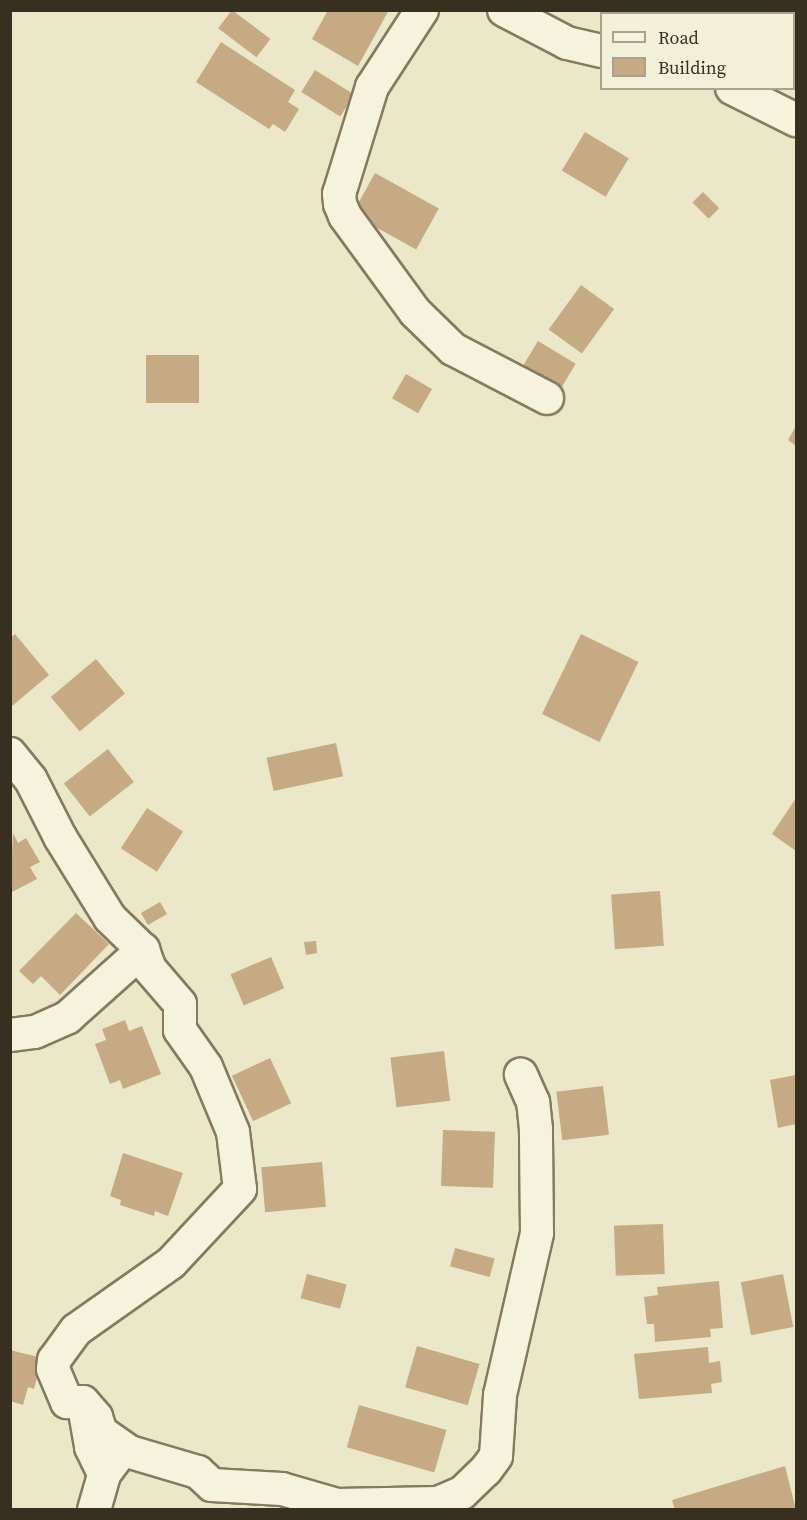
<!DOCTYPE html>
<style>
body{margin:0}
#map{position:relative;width:807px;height:1520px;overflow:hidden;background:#ebe7c9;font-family:"Source Serif 4",serif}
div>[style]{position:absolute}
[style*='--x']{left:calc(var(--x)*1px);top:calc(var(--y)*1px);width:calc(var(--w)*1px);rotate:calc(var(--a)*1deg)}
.building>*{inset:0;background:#c5aa83;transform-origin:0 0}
.roads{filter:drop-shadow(2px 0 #857a5f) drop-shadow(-2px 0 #857a5f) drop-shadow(0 2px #857a5f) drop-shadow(0 -2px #857a5f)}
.minor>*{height:32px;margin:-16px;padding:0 16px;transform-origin:16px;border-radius:16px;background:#f6f3dc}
span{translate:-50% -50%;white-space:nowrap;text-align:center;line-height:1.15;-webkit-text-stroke:6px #f3f0d8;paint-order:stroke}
.frame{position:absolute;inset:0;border:12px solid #373021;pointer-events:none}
.legend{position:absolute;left:600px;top:12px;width:195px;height:78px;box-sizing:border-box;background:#f3f0d8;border:2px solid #a8a38f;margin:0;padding:8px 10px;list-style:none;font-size:18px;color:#373021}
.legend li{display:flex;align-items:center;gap:12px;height:30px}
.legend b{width:30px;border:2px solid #a8a38f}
</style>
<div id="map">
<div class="building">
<div style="left:232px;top:10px;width:48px;height:23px;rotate:37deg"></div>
<div style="clip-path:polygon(328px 10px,389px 10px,358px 66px,312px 39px)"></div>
<div style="clip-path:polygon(221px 42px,295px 90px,288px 102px,299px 109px,285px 132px,273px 124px,269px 129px,196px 82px)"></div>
<div style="left:315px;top:70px;width:46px;height:26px;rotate:32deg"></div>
<div style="left:585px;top:132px;width:51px;height:45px;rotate:31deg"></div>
<div style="left:375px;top:173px;width:73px;height:47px;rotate:29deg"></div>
<div style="left:703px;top:192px;width:23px;height:15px;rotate:45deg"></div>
<div style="left:581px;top:285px;width:41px;height:55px;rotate:36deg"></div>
<div style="left:538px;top:341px;width:44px;height:36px;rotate:31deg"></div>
<div style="left:146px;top:355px;width:53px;height:48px"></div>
<div style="left:406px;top:374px;width:30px;height:28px;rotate:30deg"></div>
<div style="clip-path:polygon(796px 426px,796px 446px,788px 440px)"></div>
<div style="clip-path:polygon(15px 634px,49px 675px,12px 706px,10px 638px)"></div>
<div style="left:581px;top:634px;width:64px;height:89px;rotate:26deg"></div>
<div style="left:96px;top:659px;width:45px;height:59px;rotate:50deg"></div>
<div style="left:336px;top:743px;width:34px;height:71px;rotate:78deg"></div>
<div style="left:108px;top:749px;width:42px;height:56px;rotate:52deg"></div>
<div style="clip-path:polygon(796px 798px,796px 851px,772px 834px)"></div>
<div style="left:147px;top:808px;width:43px;height:48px;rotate:33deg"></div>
<div style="clip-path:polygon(13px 833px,18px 843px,26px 838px,40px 862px,30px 867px,37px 879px,10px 893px)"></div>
<div style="left:660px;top:891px;width:55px;height:49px;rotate:86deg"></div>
<div style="left:160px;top:902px;width:14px;height:22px;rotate:60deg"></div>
<div style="clip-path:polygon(76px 913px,109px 944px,60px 995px,41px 976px,33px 984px,19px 971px)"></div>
<div style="clip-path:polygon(316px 941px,317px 953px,306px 955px,304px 942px)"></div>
<div style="left:271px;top:957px;width:34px;height:44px;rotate:67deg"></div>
<div style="clip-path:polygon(125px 1020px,129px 1031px,142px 1026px,161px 1074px,123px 1089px,120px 1080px,110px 1084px,95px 1044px,106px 1040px,102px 1029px)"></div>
<div style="left:444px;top:1051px;width:50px;height:54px;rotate:83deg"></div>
<div style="left:270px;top:1058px;width:50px;height:42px;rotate:65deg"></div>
<div style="clip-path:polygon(796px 1075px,796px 1124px,778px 1128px,770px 1080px)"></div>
<div style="left:603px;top:1086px;width:49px;height:47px;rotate:83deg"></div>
<div style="left:443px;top:1130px;width:52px;height:56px;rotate:2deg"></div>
<div style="clip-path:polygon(123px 1153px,183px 1173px,168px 1216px,155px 1211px,154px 1216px,120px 1205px,121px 1200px,110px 1196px)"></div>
<div style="left:322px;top:1162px;width:45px;height:61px;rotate:85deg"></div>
<div style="left:663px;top:1224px;width:50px;height:49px;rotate:88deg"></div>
<div style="left:455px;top:1248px;width:41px;height:19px;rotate:15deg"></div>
<div style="left:307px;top:1274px;width:41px;height:25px;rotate:15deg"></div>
<div style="left:783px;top:1274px;width:54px;height:43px;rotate:79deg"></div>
<div style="clip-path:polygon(719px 1281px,723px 1328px,710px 1329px,711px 1337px,655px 1342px,654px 1324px,647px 1324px,644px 1297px,658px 1295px,657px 1287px)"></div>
<div style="left:417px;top:1346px;width:65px;height:43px;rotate:16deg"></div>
<div style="clip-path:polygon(708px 1347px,709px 1363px,720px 1361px,722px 1382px,711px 1384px,712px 1393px,639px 1399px,634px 1354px)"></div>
<div style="clip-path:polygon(10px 1350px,42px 1358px,34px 1389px,28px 1387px,23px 1405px,10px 1401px)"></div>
<div style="left:359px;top:1405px;width:91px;height:44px;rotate:16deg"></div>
<div style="clip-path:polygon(785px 1466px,796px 1510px,675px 1510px,672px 1500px)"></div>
</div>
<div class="roads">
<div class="minor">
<div style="--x:422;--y:10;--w:92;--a:123"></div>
<div style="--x:372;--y:87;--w:112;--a:107.1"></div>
<div style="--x:339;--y:194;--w:10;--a:84"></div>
<div style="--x:340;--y:204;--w:13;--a:67"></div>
<div style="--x:345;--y:216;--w:119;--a:53.9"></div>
<div style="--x:415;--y:312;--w:53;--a:44.2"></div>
<div style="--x:453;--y:349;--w:106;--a:27.5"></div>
<div style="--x:504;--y:10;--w:71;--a:27.6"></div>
<div style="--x:567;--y:43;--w:36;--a:13"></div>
<div style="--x:661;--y:14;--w:4;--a:-76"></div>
<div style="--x:732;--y:88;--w:72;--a:26.6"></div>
<div style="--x:10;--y:754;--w:33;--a:51"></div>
<div style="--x:31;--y:780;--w:64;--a:63"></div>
<div style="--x:60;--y:837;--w:95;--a:58.3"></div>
<div style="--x:110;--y:918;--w:46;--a:44.1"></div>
<div style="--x:143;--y:950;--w:20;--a:70"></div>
<div style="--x:150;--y:969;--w:46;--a:49.4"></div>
<div style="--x:180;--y:1004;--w:26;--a:90"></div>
<div style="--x:180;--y:1030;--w:45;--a:54.9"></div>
<div style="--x:206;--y:1067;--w:70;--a:67.4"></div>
<div style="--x:233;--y:1132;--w:57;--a:83"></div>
<div style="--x:240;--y:1189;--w:101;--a:133"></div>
<div style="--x:171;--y:1263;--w:116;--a:144.8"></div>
<div style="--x:76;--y:1330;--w:37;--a:126"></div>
<div style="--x:54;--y:1360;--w:9;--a:96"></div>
<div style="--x:53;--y:1369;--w:36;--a:67"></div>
<div style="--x:67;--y:1402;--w:16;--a:0"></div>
<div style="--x:83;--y:1402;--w:20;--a:49"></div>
<div style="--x:96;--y:1417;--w:16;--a:72"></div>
<div style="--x:101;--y:1432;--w:35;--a:35"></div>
<div style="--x:130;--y:1452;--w:71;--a:16.4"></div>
<div style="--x:198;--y:1472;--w:19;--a:43"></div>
<div style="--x:212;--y:1485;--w:70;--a:3.3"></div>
<div style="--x:282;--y:1489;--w:57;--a:16.2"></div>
<div style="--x:337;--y:1505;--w:101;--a:-1.1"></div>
<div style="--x:438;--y:1503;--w:26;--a:-23"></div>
<div style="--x:462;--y:1493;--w:33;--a:-44"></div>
<div style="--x:486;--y:1470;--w:17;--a:-54"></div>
<div style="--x:496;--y:1456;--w:61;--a:-86.2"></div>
<div style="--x:500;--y:1395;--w:166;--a:-77.1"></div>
<div style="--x:537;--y:1233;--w:104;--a:-90.6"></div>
<div style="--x:536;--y:1129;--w:27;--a:-96"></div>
<div style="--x:533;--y:1102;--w:30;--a:-114"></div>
<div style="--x:10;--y:1035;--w:25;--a:-7"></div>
<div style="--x:35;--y:1032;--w:36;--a:-24"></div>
<div style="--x:68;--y:1017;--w:101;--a:-41.8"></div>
<div style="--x:85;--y:1412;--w:36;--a:80"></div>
<div style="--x:91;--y:1447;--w:30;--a:64"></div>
<div style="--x:94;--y:1510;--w:37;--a:-74"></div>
<div style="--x:104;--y:1474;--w:20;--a:-53"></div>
</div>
</div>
<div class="frame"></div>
<ul class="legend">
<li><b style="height:8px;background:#f6f3dc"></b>Road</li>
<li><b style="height:16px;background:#c5aa83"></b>Building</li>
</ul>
</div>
